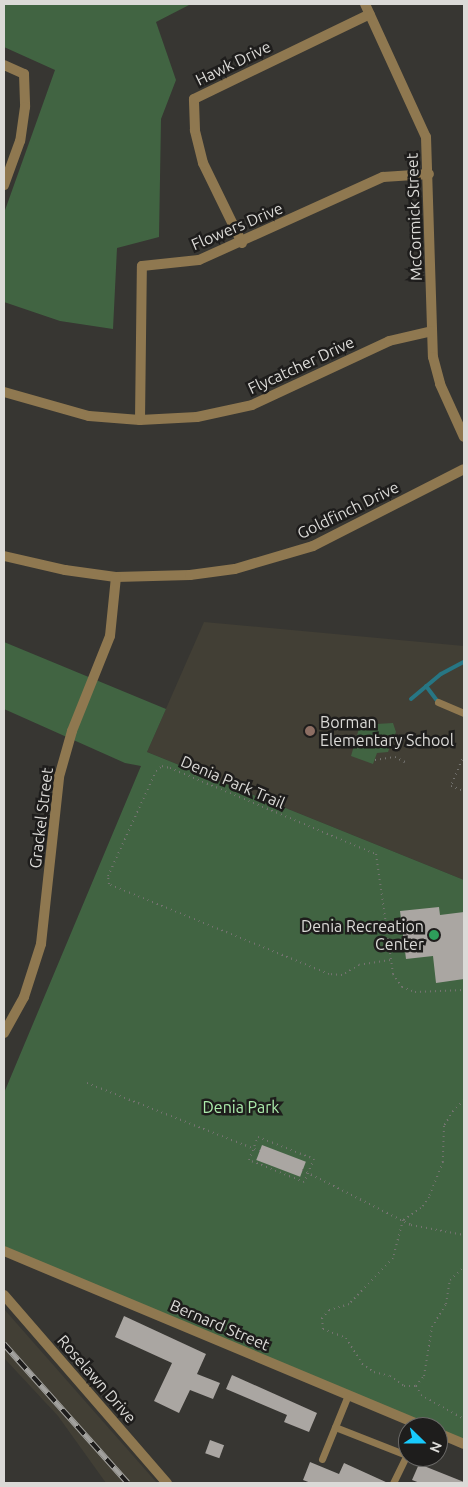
<!DOCTYPE html>
<style>
body{margin:0}
#map{position:relative;width:468px;height:1487px;overflow:hidden;background:#373632;font-family:Ubuntu,sans-serif}
div>[style]{position:absolute}
[style*='--x']{left:calc(var(--x)*1px);top:calc(var(--y)*1px);width:calc(var(--w)*1px);rotate:calc(var(--a)*1deg)}
.built>*{inset:0;background:#423f35}
.green>*{inset:0;background:#416442}
.stream>*{height:4px;margin:-2px;padding:0 2px;transform-origin:2px;border-radius:2px;background:#277684}
.building>*{inset:0;background:#aaa6a2;transform-origin:0 0}
.path>*{height:2px;margin-top:-1px;transform-origin:0;background:repeating-linear-gradient(90deg,#747370 0 1px,transparent 0 5px)}
.service>*{height:7px;margin:-3.5px;padding:0 3.5px;transform-origin:3.5px;border-radius:3.5px;background:#8f7850}
.minor>*{height:10px;margin:-5px;padding:0 5px;transform-origin:5px;border-radius:5px;background:#8f7850}
.tertiary>*{height:10px;margin:-5px;padding:0 5px;transform-origin:5px;border-radius:5px;background:#8f7850}
.rail>*{height:5.5px;margin-top:-2.75px;transform-origin:0;background:repeating-linear-gradient(90deg,#1e1d1c 0 11px,#a2a19e 0 22px);box-sizing:border-box;border-block:1px solid #a2a19e}
.dots>*{width:14px;height:14px;translate:-50% -50%;box-sizing:border-box;border:2px solid #1e1d1c;border-radius:50%}
span{translate:-50% -50%;white-space:nowrap;text-align:center;line-height:1.15;-webkit-text-stroke:5px #1e1d1c;paint-order:stroke}
.street-label{font-size:16px;color:#dbdad7}
.poi-label{font-size:16px;color:#dbdad7}
.left{translate:0 -50%;text-align:left}
.right{translate:-100% -50%;text-align:right}
.park-label{font-size:16px;color:#acecac}
.frame{position:absolute;inset:0;border:5px solid #dbdad7;pointer-events:none}
.north{position:absolute;left:398px;top:1417px;width:50px;height:50px;box-sizing:border-box;background:#1e1d1c;border:1px solid #6a6967;border-radius:50%;rotate:112deg;font-size:14px;font-weight:700;line-height:20px;text-align:center;color:#dbdad7}
.north::after{content:'';display:block;margin:auto;width:18px;height:22px;background:#18cafc;clip-path:polygon(50% 0,100% 100%,50% 72%,0 100%)}
</style>
<div id="map">
<div class="built">
<div style="clip-path:polygon(204px 622px,464px 646px,464px 880px,147px 752px)"></div>
<div style="clip-path:polygon(4px 1309px,157px 1483px,106px 1483px,58px 1416px,4px 1358px)"></div>
</div>
<div class="green">
<div style="clip-path:polygon(4px 4px,191px 4px,156px 22px,176px 80px,161px 119px,159px 237px,117px 248px,113px 329px,60px 321px,4px 302px,4px 213px,55px 70px,4px 47px)"></div>
<div style="clip-path:polygon(4px 642px,166px 709px,147px 752px,464px 880px,464px 1444px,438px 1433px,438px 1427px,424px 1427px,4px 1253px,4px 1093px,141px 766px,125px 763px,4px 709px)"></div>
<div style="clip-path:polygon(393px 723px,396px 732px,388px 752px,377px 753px,373px 764px,351px 756px,360px 725px)"></div>
</div>
<div class="stream">
<div style="--x:426;--y:686;--w:20;--a:53"></div>
<div style="--x:411;--y:699;--w:39;--a:-40"></div>
<div style="--x:441;--y:674;--w:26;--a:-28"></div>
</div>
<div class="building">
<div style="clip-path:polygon(439px 907px,440px 915px,464px 912px,464px 979px,436px 983px,433px 956px,406px 959px,400px 911px)"></div>
<div style="left:262px;top:1145px;width:47px;height:16px;rotate:21deg"></div>
<div style="clip-path:polygon(124px 1316px,206px 1354px,197px 1374px,220px 1383px,213px 1399px,190px 1390px,179px 1413px,154px 1401px,172px 1363px,115px 1337px)"></div>
<div style="clip-path:polygon(232px 1375px,317px 1413px,309px 1432px,284px 1422px,287px 1415px,226px 1389px)"></div>
<div style="left:210px;top:1440px;width:15px;height:14px;rotate:20deg"></div>
<div style="clip-path:polygon(310px 1462px,339px 1474px,344px 1463px,388px 1483px,311px 1483px,303px 1480px)"></div>
<div style="clip-path:polygon(419px 1464px,464px 1482px,464px 1483px,420px 1483px,412px 1480px)"></div>
</div>
<div class="path">
<div style="--x:394;--y:736;--w:21;--a:23"></div>
<div style="--x:464;--y:755;--w:34;--a:113"></div>
<div style="--x:451;--y:786;--w:14;--a:21"></div>
<div style="--x:375;--y:760;--w:20;--a:-9"></div>
<div style="--x:395;--y:757;--w:11;--a:27"></div>
<div style="--x:390;--y:960;--w:31;--a:171"></div>
<div style="--x:359;--y:965;--w:20;--a:150"></div>
<div style="--x:342;--y:975;--w:13;--a:-176"></div>
<div style="--x:329;--y:974;--w:238;--a:-157.8"></div>
<div style="--x:109;--y:884;--w:8;--a:-97"></div>
<div style="--x:108;--y:876;--w:115;--a:-65.4"></div>
<div style="--x:156;--y:771;--w:8;--a:-40"></div>
<div style="--x:162;--y:766;--w:8;--a:14"></div>
<div style="--x:170;--y:768;--w:223;--a:22.7"></div>
<div style="--x:376;--y:854;--w:121;--a:81.9"></div>
<div style="--x:393;--y:974;--w:16;--a:55"></div>
<div style="--x:402;--y:987;--w:14;--a:21"></div>
<div style="--x:415;--y:992;--w:49;--a:-2.3"></div>
<div style="--x:87;--y:1083;--w:186;--a:21.5"></div>
<div style="--x:464;--y:1100;--w:16;--a:135"></div>
<div style="--x:453;--y:1111;--w:17;--a:121"></div>
<div style="--x:444;--y:1126;--w:36;--a:92"></div>
<div style="--x:443;--y:1162;--w:38;--a:112"></div>
<div style="--x:429;--y:1197;--w:14;--a:126"></div>
<div style="--x:421;--y:1208;--w:22;--a:146"></div>
<div style="--x:403;--y:1220;--w:39;--a:105"></div>
<div style="--x:393;--y:1258;--w:64;--a:133.7"></div>
<div style="--x:349;--y:1304;--w:21;--a:163"></div>
<div style="--x:329;--y:1310;--w:11;--a:131"></div>
<div style="--x:322;--y:1318;--w:11;--a:85"></div>
<div style="--x:323;--y:1329;--w:25;--a:21"></div>
<div style="--x:346;--y:1338;--w:31;--a:58"></div>
<div style="--x:362;--y:1364;--w:14;--a:34"></div>
<div style="--x:374;--y:1372;--w:16;--a:14"></div>
<div style="--x:390;--y:1376;--w:17;--a:36"></div>
<div style="--x:404;--y:1386;--w:12;--a:0"></div>
<div style="--x:416;--y:1386;--w:13;--a:-51"></div>
<div style="--x:424;--y:1376;--w:50;--a:-80.7"></div>
<div style="--x:432;--y:1327;--w:27;--a:-59"></div>
<div style="--x:446;--y:1304;--w:24;--a:-81"></div>
<div style="--x:450;--y:1280;--w:19;--a:-43"></div>
<div style="--x:258;--y:1137;--w:60;--a:21.4"></div>
<div style="--x:314;--y:1159;--w:25;--a:113"></div>
<div style="--x:304;--y:1182;--w:59;--a:-158.2"></div>
<div style="--x:249;--y:1160;--w:25;--a:-69"></div>
<div style="--x:302;--y:1170;--w:122;--a:26.8"></div>
<div style="--x:411;--y:1225;--w:54;--a:10.7"></div>
<div style="--x:416;--y:1386;--w:10;--a:61"></div>
<div style="--x:421;--y:1395;--w:49;--a:29.2"></div>
</div>
<div class="service">
<div style="--x:438;--y:702;--w:28;--a:23"></div>
<div style="--x:335;--y:1427;--w:76;--a:21.5"></div>
<div style="--x:322;--y:1459;--w:69;--a:-67.9"></div>
<div style="--x:393;--y:1483;--w:34;--a:-64"></div>
</div>
<div class="minor">
<div style="--x:365;--y:4;--w:146;--a:65.4"></div>
<div style="--x:426;--y:137;--w:220;--a:88.2"></div>
<div style="--x:433;--y:357;--w:28;--a:75"></div>
<div style="--x:440;--y:384;--w:58;--a:65.6"></div>
<div style="--x:4;--y:65;--w:22;--a:24"></div>
<div style="--x:24;--y:74;--w:33;--a:88"></div>
<div style="--x:25;--y:107;--w:34;--a:98"></div>
<div style="--x:20;--y:141;--w:47;--a:110"></div>
<div style="--x:242;--y:243;--w:89;--a:-116"></div>
<div style="--x:203;--y:163;--w:34;--a:-104"></div>
<div style="--x:195;--y:130;--w:31;--a:-92"></div>
<div style="--x:194;--y:99;--w:195;--a:-25.8"></div>
<div style="--x:4;--y:392;--w:88;--a:15.8"></div>
<div style="--x:89;--y:416;--w:51;--a:4.5"></div>
<div style="--x:140;--y:420;--w:57;--a:-3"></div>
<div style="--x:197;--y:417;--w:56;--a:-12.3"></div>
<div style="--x:252;--y:405;--w:151;--a:-25"></div>
<div style="--x:389;--y:341;--w:44;--a:-13.1"></div>
<div style="--x:140;--y:420;--w:154;--a:-89.3"></div>
<div style="--x:142;--y:266;--w:57;--a:-6"></div>
<div style="--x:199;--y:260;--w:202;--a:-24.3"></div>
<div style="--x:383;--y:177;--w:46;--a:-3.7"></div>
<div style="--x:4;--y:556;--w:63;--a:12.9"></div>
<div style="--x:65;--y:570;--w:51;--a:7.8"></div>
<div style="--x:116;--y:577;--w:74;--a:-1.5"></div>
<div style="--x:190;--y:575;--w:45;--a:-7.6"></div>
<div style="--x:235;--y:569;--w:81;--a:-16.4"></div>
<div style="--x:313;--y:546;--w:169;--a:-27"></div>
<div style="--x:4;--y:1033;--w:41;--a:-60.9"></div>
<div style="--x:24;--y:997;--w:56;--a:-72.2"></div>
<div style="--x:41;--y:944;--w:168;--a:-83.8"></div>
<div style="--x:59;--y:777;--w:48;--a:-74.2"></div>
<div style="--x:72;--y:731;--w:102;--a:-68.2"></div>
<div style="--x:110;--y:636;--w:59;--a:-84.2"></div>
</div>
<div class="tertiary">
<div style="--x:4;--y:1251;--w:455;--a:22.7"></div>
<div style="--x:4;--y:1295;--w:249;--a:49.1"></div>
<div style="--x:438;--y:1433;--w:28;--a:23"></div>
</div>
<div class="rail">
<div style="--x:4;--y:1344;--w:186;--a:48.3"></div>
</div>
<div class="dots">
<div style="left:310px;top:731px;background:#8d6e63"></div>
<div style="left:434px;top:935px;background:#2e9e5b"></div>
</div>
<div class="street-label">
<span style="left:233px;top:63px;rotate:-26deg">Hawk Drive</span>
<span style="left:414px;top:217px;rotate:-92deg">McCormick Street</span>
<span style="left:237px;top:226px;rotate:-23deg">Flowers Drive</span>
<span style="left:301px;top:365px;rotate:-25deg">Flycatcher Drive</span>
<span style="left:348px;top:510px;rotate:-26deg">Goldfinch Drive</span>
<span style="left:233px;top:782px;rotate:23deg">Denia Park Trail</span>
<span style="left:41px;top:818px;rotate:-83deg">Grackel Street</span>
<span style="left:220px;top:1325px;rotate:23deg">Bernard Street</span>
<span style="left:97px;top:1379px;rotate:49deg">Roselawn Drive</span>
</div>
<div class="poi-label">
<span class="left" style="left:320px;top:731px">Borman<br>Elementary School</span>
<span class="right" style="left:424px;top:935px">Denia Recreation<br>Center</span>
</div>
<div class="park-label">
<span style="left:241px;top:1107px">Denia Park</span>
</div>
<div class="frame"></div>
<div class="north">N</div>
</div>
